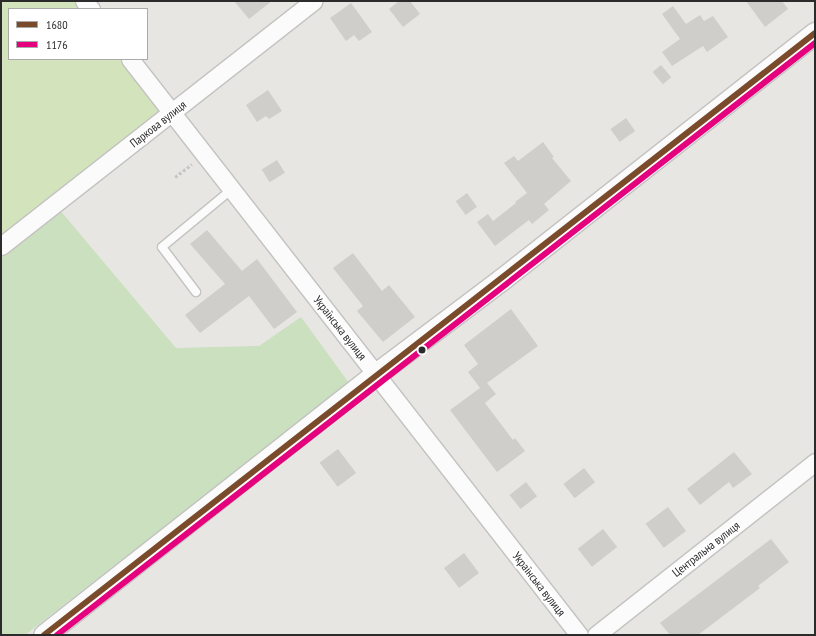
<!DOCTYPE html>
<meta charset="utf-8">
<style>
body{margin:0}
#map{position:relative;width:816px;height:636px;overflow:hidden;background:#e8e6e2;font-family:"PT Sans Narrow",sans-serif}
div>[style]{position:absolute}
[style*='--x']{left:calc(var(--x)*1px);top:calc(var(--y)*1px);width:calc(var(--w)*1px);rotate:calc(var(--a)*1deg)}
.green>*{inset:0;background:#cae0be}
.pitch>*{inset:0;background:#d3e4bd}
.building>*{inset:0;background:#d0cecb;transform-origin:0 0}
.path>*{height:2.5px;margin-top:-1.25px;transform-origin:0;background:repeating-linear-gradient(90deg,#c6c6c6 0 3px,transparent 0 5px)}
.roads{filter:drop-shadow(1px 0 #c2c2c1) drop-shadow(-1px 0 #c2c2c1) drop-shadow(0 1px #c2c2c1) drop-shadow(0 -1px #c2c2c1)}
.service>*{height:8px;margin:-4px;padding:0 4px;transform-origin:4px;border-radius:4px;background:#fcfbfb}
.minor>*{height:17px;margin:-8.5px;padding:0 8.5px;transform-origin:8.5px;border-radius:8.5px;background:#fcfbfb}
.tertiary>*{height:21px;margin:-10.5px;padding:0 10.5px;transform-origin:10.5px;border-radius:10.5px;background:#fcfbfb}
.bus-1>*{height:6px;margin:-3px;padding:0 3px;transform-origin:3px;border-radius:3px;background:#7a4b2a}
.bus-2>*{height:6px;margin:-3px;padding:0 3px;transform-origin:3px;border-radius:3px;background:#e5007d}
.dots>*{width:11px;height:11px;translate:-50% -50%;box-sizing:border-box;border:2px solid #fff;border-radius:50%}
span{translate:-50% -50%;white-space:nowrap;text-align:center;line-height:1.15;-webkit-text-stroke:4px #fff;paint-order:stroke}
.street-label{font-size:12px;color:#2b2b2b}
.frame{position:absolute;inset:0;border:2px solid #2b2b2b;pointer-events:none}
.legend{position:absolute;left:8px;top:8px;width:140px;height:52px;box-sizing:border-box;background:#fff;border:1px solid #aaa;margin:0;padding:5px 7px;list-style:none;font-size:12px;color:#2b2b2b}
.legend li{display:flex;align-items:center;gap:8px;height:20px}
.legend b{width:20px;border:1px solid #aaa}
</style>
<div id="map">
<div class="green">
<div style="clip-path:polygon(59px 209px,176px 348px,259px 346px,301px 317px,349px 383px,25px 635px,1px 635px,1px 255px)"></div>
</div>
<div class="pitch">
<div style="clip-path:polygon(1px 1px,76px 1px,82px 9px,9px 9px,9px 59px,121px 59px,162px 111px,1px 236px)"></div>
</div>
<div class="building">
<div style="clip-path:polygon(234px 1px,272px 1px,249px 19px)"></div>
<div style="clip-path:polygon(399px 1px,410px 1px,420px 14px,403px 27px,389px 9px)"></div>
<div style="clip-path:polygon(746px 1px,782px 1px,788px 9px,765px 27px)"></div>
<div style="clip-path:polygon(351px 3px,372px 32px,359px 41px,354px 35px,346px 41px,330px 18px)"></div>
<div style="clip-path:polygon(673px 6px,686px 24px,700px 15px,704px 21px,713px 16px,728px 37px,707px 52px,703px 46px,672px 66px,662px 52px,680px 39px,662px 14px)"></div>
<div style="left:661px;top:65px;width:16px;height:11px;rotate:50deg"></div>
<div style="clip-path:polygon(268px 90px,282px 111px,269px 119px,266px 116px,257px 122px,246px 105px)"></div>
<div style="left:626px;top:118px;width:16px;height:19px;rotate:55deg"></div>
<div style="clip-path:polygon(543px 142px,554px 157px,552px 158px,571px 181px,544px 204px,549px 210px,532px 224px,529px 220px,495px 246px,477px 222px,488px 214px,493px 221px,516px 203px,515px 202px,527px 193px,504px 163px,514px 156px,518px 161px)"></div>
<div style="left:277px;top:160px;width:15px;height:18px;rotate:58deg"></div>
<div style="left:467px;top:193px;width:17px;height:14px;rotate:54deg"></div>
<div style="clip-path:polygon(207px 230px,242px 271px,257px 259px,297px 312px,274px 329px,249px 296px,200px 333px,185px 315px,225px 284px,190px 244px)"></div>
<div style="clip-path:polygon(353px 253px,382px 291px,389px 285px,415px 317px,383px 342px,357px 311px,363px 306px,333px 268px)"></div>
<div style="clip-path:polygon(511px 309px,538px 346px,487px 383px,496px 394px,485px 403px,513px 440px,515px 438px,525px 451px,497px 472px,450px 410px,480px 388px,468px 372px,478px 364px,464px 345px)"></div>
<div style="left:338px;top:449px;width:30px;height:23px;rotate:53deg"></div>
<div style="clip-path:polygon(734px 452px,752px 474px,733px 488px,729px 482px,700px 505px,687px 489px)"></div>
<div style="left:584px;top:468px;width:18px;height:26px;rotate:52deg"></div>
<div style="left:526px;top:482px;width:18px;height:21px;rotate:52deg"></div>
<div style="left:668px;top:507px;width:30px;height:28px;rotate:53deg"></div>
<div style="left:603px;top:529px;width:23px;height:32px;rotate:52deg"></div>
<div style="clip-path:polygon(771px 539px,789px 562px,758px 586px,760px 588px,698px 635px,670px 635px,660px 623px)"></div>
<div style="left:464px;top:553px;width:25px;height:25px;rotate:53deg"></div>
</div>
<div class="path">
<div style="--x:175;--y:177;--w:21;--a:-37"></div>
</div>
<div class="roads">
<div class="service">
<div style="--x:196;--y:292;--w:56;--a:-127.1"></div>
<div style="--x:162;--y:247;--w:91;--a:-39.6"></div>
</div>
<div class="minor">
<div style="--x:84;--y:1;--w:11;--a:49"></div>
<div style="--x:130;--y:59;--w:730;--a:52.06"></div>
<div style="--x:1;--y:246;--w:397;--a:-38.1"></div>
<div style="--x:596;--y:635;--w:279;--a:-38.3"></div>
</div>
<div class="tertiary">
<div style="--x:44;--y:635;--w:422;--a:-38.2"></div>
<div style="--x:376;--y:374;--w:158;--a:-37"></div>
<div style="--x:502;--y:279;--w:398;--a:-38.2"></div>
</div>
</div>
<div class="bus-1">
<div style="--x:44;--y:635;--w:978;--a:-37.98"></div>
</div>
<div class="bus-2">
<div style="--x:57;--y:635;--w:962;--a:-37.99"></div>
</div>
<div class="dots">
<div style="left:422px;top:350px;background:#2b2b2b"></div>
</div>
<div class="street-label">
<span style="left:158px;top:124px;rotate:-38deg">Паркова вулиця</span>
<span style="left:340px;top:328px;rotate:52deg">Українська вулиця</span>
<span style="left:706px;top:549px;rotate:-38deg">Центральна вулиця</span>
<span style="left:539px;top:584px;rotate:52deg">Українська вулиця</span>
</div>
<div class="frame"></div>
<ul class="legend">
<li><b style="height:5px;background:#7a4b2a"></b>1680</li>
<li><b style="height:5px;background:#e5007d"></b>1176</li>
</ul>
</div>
